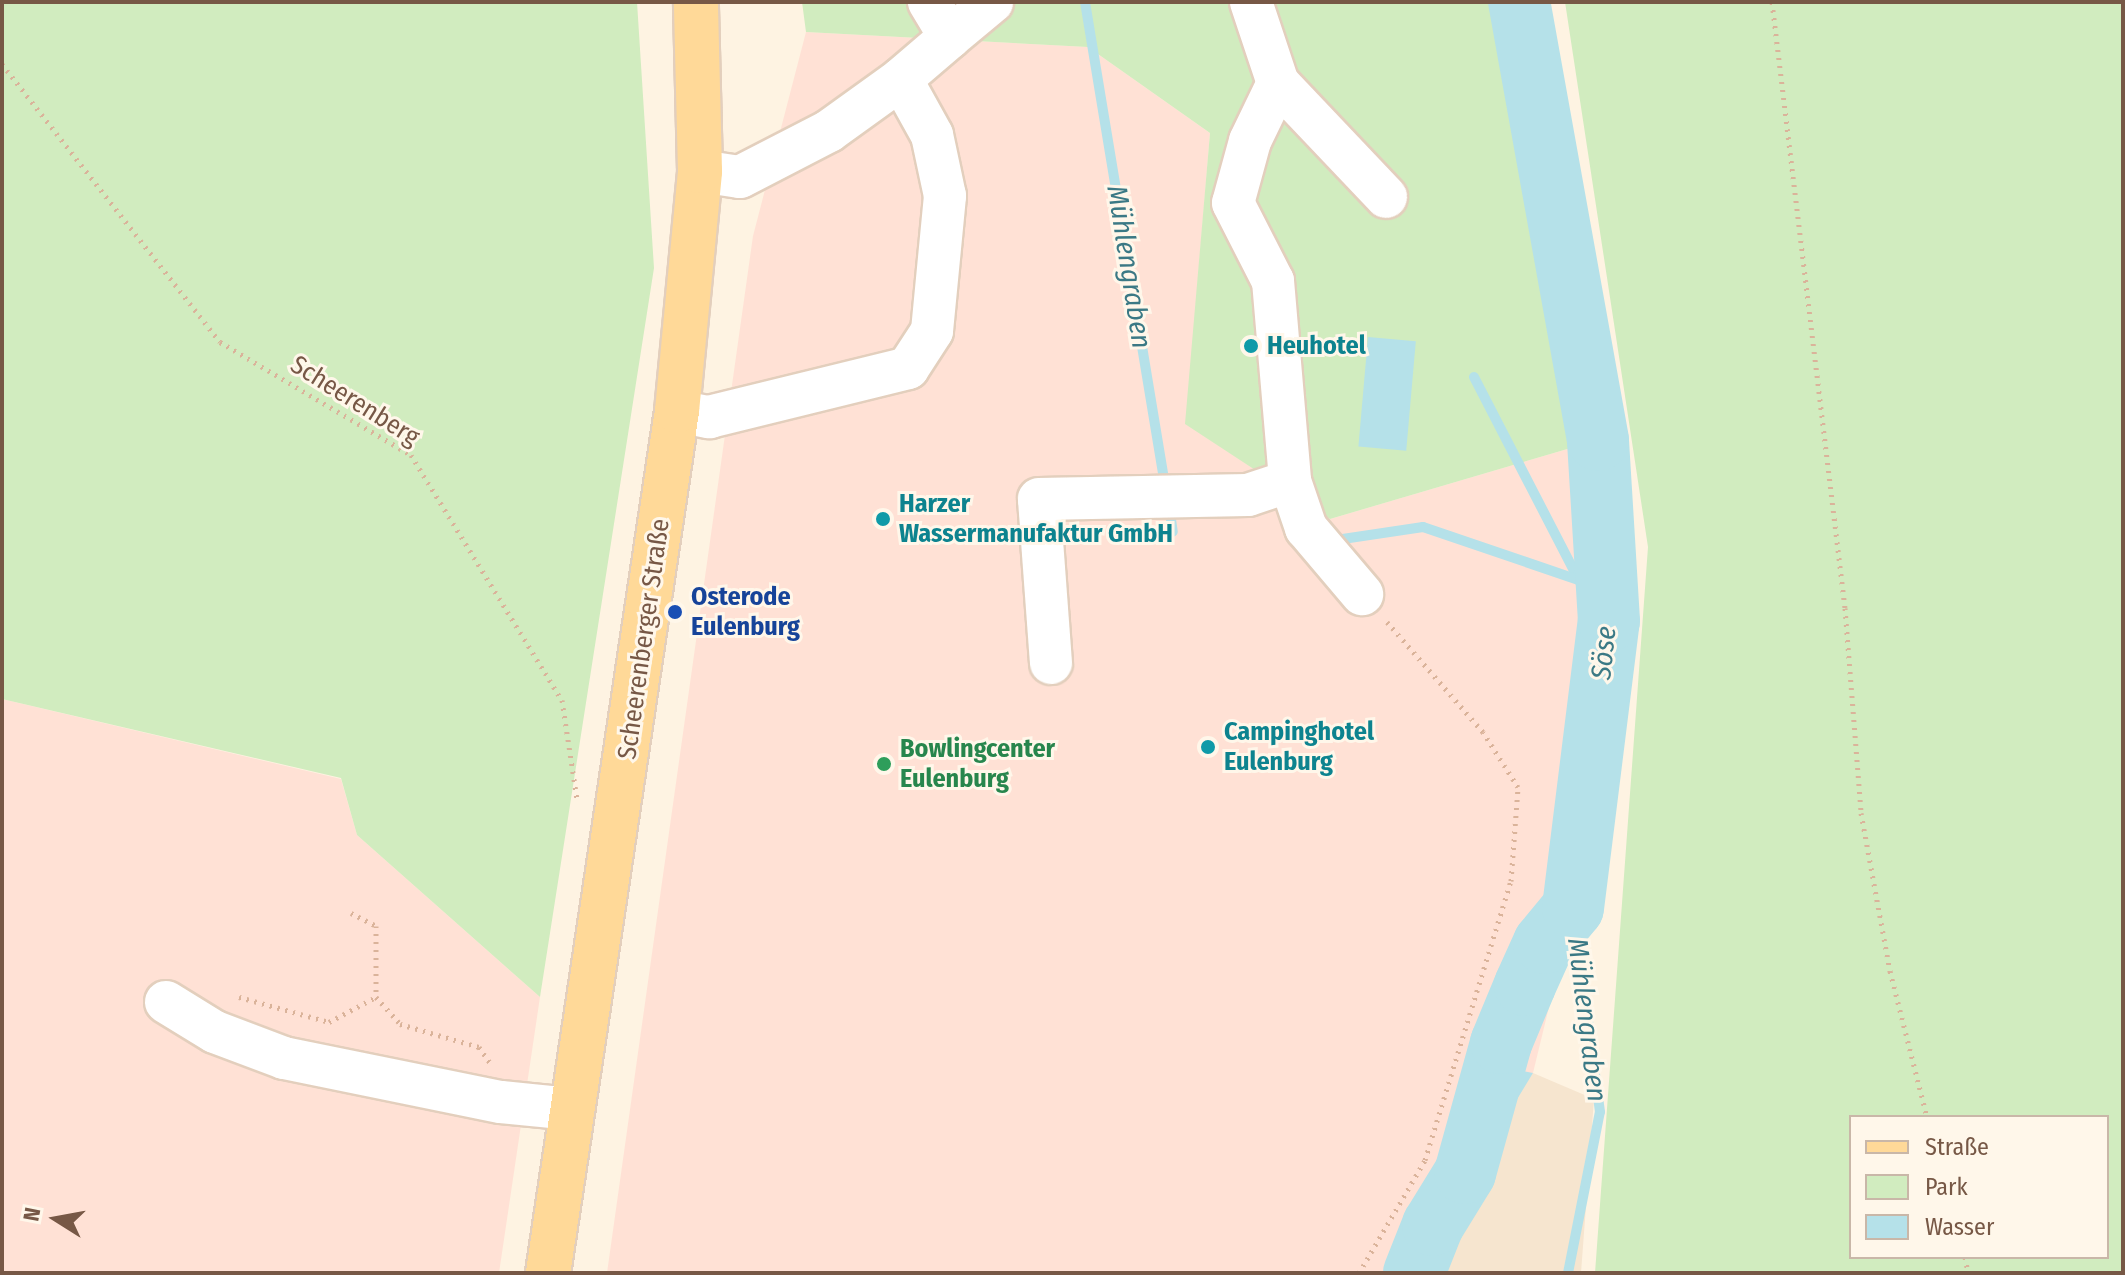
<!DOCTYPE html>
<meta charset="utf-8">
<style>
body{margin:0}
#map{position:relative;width:2125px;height:1275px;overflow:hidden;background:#fef3e2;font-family:"Fira Sans Condensed",sans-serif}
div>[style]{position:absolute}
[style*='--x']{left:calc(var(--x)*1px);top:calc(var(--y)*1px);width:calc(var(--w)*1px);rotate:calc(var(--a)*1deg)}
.residential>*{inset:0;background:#f6e5cf}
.commercial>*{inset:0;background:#ffe1d5}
.green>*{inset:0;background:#d1ecbf}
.water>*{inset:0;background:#b5e1e9;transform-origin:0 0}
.stream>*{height:10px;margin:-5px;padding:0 5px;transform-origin:5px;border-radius:5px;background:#b5e1e9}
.river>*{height:62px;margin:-31px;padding:0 31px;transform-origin:31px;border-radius:31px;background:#b5e1e9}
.path>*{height:5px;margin-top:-2.5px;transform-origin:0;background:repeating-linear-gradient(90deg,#dab39a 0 2px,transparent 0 8px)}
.roads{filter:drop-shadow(2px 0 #e3cfbd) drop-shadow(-2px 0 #e3cfbd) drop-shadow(0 2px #e3cfbd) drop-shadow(0 -2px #e3cfbd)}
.minor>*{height:42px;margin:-21px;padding:0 21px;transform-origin:21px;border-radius:21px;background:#fff}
.major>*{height:44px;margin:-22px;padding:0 22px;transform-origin:22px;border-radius:22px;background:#ffd998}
.dots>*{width:22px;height:22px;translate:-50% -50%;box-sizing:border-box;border:4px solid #fff7ea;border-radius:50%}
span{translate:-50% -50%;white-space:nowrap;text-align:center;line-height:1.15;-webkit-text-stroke:6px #fff7ea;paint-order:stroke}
.culture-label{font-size:26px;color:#0d838f;font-weight:700}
.left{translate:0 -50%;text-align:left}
.street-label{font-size:26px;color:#775846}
.transit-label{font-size:26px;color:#164399;font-weight:700}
.leisure-label{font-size:26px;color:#27864d;font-weight:700}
.water-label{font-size:28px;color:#3b7985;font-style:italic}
.frame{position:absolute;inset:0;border:4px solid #775846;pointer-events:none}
.legend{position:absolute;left:1849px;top:1115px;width:260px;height:144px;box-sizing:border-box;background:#fff7ea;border:2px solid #c9b7a8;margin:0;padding:10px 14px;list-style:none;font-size:24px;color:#775846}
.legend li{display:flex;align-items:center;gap:16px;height:40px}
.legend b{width:40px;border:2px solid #c9b7a8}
.north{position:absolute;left:16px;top:1179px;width:80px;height:80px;-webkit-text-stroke:6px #fff7ea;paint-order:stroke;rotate:281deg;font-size:22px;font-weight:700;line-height:32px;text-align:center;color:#775846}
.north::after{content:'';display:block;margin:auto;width:28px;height:36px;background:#775846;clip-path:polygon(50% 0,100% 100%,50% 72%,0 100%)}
</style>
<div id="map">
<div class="residential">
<div style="clip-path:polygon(1533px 1073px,1594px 1099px,1581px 1273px,1382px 1273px)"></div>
</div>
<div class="commercial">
<div style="clip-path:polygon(806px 32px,1088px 47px,1210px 133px,1186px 424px,1330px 519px,1598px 440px,1609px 621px,1573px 908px,1533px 1073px,1382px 1273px,607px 1273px,753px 236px)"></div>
<div style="clip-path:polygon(2px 699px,341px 779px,357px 835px,540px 997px,499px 1273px,2px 1273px)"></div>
</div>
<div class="green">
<div style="clip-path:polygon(2px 2px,637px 2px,654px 268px,540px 997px,357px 835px,341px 778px,2px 699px)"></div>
<div style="clip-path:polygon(802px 2px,1513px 2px,1598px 440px,1330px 519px,1185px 424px,1210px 133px,1088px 47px,806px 32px)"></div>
<div style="clip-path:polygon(evenodd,1565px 2px,2123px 2px,2123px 1273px,1595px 1273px,1648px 547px,1565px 2px,1851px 1117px,2107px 1117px,2107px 1257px,1851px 1257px,1851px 1117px)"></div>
</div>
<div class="water">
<div style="left:1368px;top:337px;width:48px;height:110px;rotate:5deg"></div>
<div style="clip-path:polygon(1473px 1061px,1533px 1073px,1488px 1147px,1489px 1178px,1468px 1220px,1432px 1260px,1428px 1273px,1391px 1273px,1418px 1237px,1429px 1192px,1456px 1135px)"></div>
</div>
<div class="stream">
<div style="--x:1085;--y:2;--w:494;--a:80.6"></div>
<div style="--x:1474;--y:377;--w:229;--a:62.7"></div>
<div style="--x:1579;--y:580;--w:51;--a:53.8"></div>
<div style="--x:1169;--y:505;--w:27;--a:82"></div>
<div style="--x:1336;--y:540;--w:88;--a:-8.5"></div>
<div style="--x:1423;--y:527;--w:165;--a:18.8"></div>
<div style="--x:1568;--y:1273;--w:164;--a:-78.8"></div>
<div style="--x:1600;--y:1112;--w:206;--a:-97.5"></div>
</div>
<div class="river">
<div style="--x:1414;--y:1273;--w:52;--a:-68.4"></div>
<div style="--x:1433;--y:1225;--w:61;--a:-58.4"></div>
<div style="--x:1465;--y:1173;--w:135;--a:-74.5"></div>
<div style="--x:1501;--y:1043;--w:63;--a:-67.5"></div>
<div style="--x:1525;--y:985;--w:46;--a:-65.7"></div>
<div style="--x:1544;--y:943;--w:45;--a:-50.4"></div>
<div style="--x:1573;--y:908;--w:289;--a:-82.9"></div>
<div style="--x:1609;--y:621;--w:181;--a:-93.5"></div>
<div style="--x:1598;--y:440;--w:445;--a:-100.2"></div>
</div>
<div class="path">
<div style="--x:1772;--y:2;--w:610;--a:83.13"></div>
<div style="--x:1845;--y:608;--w:206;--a:85.5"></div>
<div style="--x:1861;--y:813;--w:161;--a:79.6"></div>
<div style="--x:1890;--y:971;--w:151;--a:75.8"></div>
<div style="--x:2;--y:64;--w:353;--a:51.9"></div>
<div style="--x:220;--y:342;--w:222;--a:30.6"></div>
<div style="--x:411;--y:455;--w:288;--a:58.4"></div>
<div style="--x:562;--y:700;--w:100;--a:81.4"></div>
<div style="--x:351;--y:913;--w:28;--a:27"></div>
<div style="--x:376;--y:926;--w:71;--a:90"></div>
<div style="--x:376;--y:997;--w:36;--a:48"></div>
<div style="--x:400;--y:1024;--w:82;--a:16.2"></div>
<div style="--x:479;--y:1047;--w:19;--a:55"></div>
<div style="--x:239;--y:997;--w:93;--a:15.5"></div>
<div style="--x:329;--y:1022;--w:53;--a:-28"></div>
<div style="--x:1965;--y:1257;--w:16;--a:79"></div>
<div style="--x:1359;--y:1273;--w:131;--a:-59.7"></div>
<div style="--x:1425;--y:1160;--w:292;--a:-72.9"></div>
<div style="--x:1511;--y:881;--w:94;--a:-85.7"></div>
<div style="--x:1518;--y:787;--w:65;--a:-122.5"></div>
<div style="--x:1483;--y:732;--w:146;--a:-131.1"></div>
</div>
<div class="roads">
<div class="minor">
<div style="--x:1251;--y:2;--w:85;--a:71.6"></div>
<div style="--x:1278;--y:83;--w:64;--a:115.8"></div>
<div style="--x:1250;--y:141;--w:64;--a:105.3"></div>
<div style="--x:1233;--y:203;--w:88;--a:62.9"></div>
<div style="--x:1273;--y:281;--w:201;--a:85.1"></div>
<div style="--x:1290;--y:481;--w:50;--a:71.2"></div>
<div style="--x:1306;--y:528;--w:87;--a:49.7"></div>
<div style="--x:950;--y:37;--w:55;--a:-39.8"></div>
<div style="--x:1278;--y:83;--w:157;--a:46.5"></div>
<div style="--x:700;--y:171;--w:40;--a:8.5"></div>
<div style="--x:740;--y:177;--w:100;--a:-27.3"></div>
<div style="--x:829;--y:131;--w:89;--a:-35.8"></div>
<div style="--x:677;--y:411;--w:33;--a:11"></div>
<div style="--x:709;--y:417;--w:205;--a:-13.8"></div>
<div style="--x:908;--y:368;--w:44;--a:-57"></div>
<div style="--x:932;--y:331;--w:136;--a:-84.5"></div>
<div style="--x:945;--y:196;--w:62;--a:-102"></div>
<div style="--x:932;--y:135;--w:64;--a:-119"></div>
<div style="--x:901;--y:79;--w:65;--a:-40.6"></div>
<div style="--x:950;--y:37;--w:41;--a:-121"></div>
<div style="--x:1051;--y:663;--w:164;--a:-94.2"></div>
<div style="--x:1039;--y:499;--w:209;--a:-1.1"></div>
<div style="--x:1248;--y:495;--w:44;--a:-18.4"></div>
<div style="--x:166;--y:1002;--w:57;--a:31.5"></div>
<div style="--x:215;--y:1032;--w:74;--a:20.6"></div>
<div style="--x:284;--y:1058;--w:221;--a:11.5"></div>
<div style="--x:501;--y:1102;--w:72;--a:5.6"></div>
</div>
<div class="major">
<div style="--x:548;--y:1273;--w:872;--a:-81.49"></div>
<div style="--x:677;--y:411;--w:241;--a:-84.5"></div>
<div style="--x:700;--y:171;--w:169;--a:-91.4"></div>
</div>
</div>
<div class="dots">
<div style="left:1251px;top:346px;background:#0f9aa8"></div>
<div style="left:883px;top:519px;background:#0f9aa8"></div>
<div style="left:675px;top:612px;background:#1a4fb4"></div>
<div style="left:1208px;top:747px;background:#0f9aa8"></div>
<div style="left:884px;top:764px;background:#2e9e5b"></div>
</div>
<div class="culture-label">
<span class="left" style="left:1267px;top:346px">Heuhotel</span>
<span class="left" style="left:899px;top:519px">Harzer<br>Wassermanufaktur GmbH</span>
<span class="left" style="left:1224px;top:747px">Campinghotel<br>Eulenburg</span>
</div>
<div class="street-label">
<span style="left:355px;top:401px;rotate:32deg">Scheerenberg</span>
<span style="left:644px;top:639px;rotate:-82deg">Scheerenberger Straße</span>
</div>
<div class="transit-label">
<span class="left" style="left:691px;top:612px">Osterode<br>Eulenburg</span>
</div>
<div class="leisure-label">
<span class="left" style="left:900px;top:764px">Bowlingcenter<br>Eulenburg</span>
</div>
<div class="water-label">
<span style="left:1129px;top:267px;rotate:81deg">Mühlengraben</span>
<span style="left:1604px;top:653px;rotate:-84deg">Söse</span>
<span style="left:1587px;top:1020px;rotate:83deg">Mühlengraben</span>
</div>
<div class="frame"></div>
<ul class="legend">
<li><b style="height:10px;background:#ffd998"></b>Straße</li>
<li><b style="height:22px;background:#d1ecbf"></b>Park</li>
<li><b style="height:22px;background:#b5e1e9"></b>Wasser</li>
</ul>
<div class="north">N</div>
</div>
